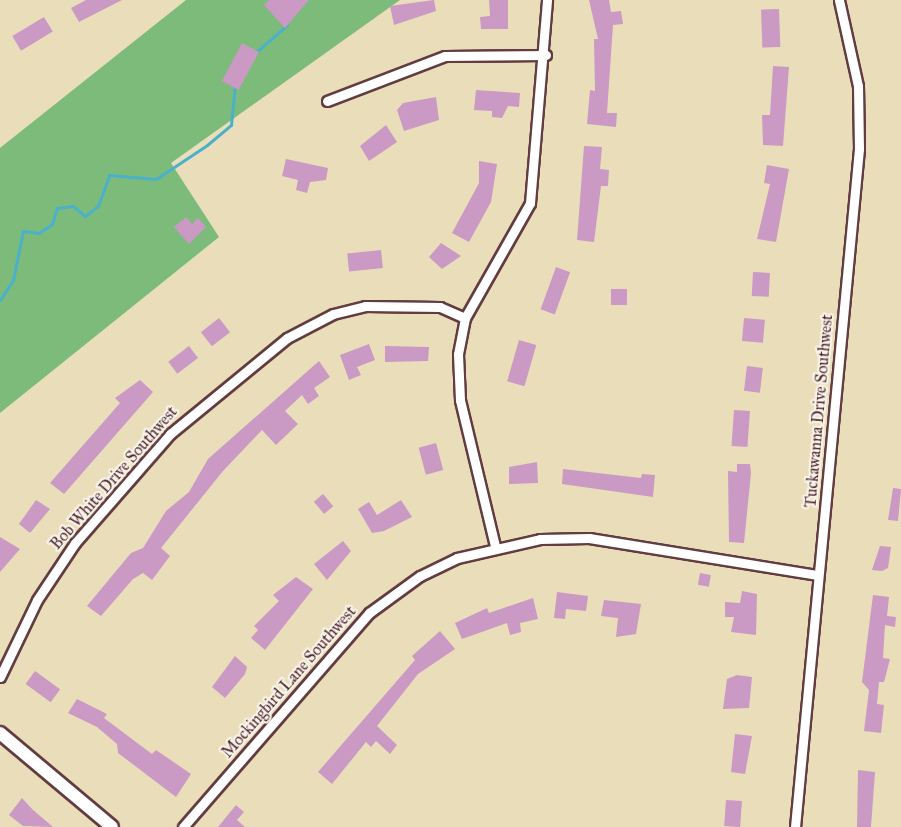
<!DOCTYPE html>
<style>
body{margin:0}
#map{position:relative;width:901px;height:827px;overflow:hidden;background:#eadeba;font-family:"IM FELL Great Primer",serif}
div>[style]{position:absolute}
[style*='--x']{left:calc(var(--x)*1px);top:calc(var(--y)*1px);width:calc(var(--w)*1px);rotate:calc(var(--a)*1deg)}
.forest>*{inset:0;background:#7dbb7b}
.stream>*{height:3px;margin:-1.5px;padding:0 1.5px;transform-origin:1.5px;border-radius:1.5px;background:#4bb1ca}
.building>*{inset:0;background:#ca99c4;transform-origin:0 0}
.roads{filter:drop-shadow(2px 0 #623c40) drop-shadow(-2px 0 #623c40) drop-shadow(0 2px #623c40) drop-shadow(0 -2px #623c40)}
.minor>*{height:9px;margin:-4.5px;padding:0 4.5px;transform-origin:4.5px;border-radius:4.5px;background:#fff}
.tertiary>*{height:12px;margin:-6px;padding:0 6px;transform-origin:6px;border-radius:6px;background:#fff}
span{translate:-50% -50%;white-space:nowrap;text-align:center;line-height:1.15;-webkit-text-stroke:4.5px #f7f3e8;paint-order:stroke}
.street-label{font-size:16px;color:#4a1f2b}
</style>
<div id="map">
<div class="forest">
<div style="clip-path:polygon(186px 0,400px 0,171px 163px,219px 237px,0 413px,0 148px)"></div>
</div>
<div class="stream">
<div style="--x:254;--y:54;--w:44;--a:-41.3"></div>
<div style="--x:0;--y:300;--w:24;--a:-57"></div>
<div style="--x:13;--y:280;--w:50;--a:-78.5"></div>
<div style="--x:23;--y:231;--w:16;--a:7"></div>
<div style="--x:39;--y:233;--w:16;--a:-35"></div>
<div style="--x:52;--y:224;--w:17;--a:-73"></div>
<div style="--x:57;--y:208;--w:16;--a:-7"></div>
<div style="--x:73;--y:206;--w:16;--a:40"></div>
<div style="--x:85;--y:216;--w:16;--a:-38"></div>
<div style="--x:98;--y:206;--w:33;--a:-70"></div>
<div style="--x:109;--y:175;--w:47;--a:4.9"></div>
<div style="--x:156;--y:179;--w:61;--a:-33.7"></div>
<div style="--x:207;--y:145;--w:31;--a:-40"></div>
<div style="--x:231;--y:125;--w:41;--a:-84.4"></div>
</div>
<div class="building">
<div style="clip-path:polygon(86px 0,122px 0,79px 22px,71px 8px)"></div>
<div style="clip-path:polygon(269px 0,309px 0,285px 28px,264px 5px)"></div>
<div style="clip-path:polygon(434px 0,436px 11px,394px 25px,390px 6px)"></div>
<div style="clip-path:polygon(489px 0,508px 0,508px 29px,481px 29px,480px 17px,490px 16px)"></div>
<div style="clip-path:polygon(589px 0,609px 0,611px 12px,621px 11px,623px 24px,613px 25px,607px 113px,617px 113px,616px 127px,587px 124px,590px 90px,595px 91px,594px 39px,598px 39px)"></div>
<div style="left:779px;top:9px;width:38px;height:18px;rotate:88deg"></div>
<div style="left:44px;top:17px;width:17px;height:37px;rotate:59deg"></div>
<div style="left:242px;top:43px;width:19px;height:43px;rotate:28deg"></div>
<div style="clip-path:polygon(773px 66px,789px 67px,783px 146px,763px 145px,762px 115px,770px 115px)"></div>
<div style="clip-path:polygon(476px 90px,520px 93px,519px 107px,508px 106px,502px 118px,492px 117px,492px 111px,474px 110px)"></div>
<div style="clip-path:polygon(436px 97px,439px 120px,404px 131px,397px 110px,403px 103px)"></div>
<div style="clip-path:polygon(386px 125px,397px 142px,369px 161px,360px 146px)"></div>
<div style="clip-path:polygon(584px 146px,602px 147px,600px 169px,609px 170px,608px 186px,601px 186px,594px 242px,577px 240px)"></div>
<div style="clip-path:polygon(286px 159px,328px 168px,326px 180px,310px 182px,307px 193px,296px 190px,298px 180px,282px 176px)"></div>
<div style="clip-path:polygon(479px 161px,497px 164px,491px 202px,469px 242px,452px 233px,479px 183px)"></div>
<div style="clip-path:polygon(767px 165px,789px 169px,776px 242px,757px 239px,770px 184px,764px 183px)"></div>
<div style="clip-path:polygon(186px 217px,192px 224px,198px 218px,206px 227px,189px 244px,174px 227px)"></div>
<div style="clip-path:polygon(441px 243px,461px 256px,442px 269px,429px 257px)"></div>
<div style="left:381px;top:250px;width:18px;height:34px;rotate:84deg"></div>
<div style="left:556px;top:267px;width:15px;height:45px;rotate:20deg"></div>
<div style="left:753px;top:272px;width:17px;height:24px;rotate:3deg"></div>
<div style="left:611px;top:289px;width:16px;height:16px"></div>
<div style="left:219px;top:318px;width:18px;height:23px;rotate:52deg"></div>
<div style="left:744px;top:318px;width:21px;height:23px;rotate:5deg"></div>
<div style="left:519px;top:340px;width:18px;height:43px;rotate:16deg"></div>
<div style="clip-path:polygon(369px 344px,375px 360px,357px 367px,361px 375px,349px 380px,340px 355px)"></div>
<div style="left:189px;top:346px;width:15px;height:26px;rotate:53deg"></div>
<div style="clip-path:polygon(385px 346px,429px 347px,428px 361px,385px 362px)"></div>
<div style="clip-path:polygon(319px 361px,330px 377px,314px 388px,319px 396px,308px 404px,302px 395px,285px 411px,298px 424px,276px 445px,262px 430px,223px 471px,161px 548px,170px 556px,152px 580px,143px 573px,133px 579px,101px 616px,87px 606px,131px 553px,143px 548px,166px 511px,189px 492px,208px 459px)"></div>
<div style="left:747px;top:366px;width:16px;height:25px;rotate:7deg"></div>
<div style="clip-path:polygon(140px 380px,153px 392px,64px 494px,50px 483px,120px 403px,115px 398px)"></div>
<div style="left:734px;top:410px;width:16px;height:36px;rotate:4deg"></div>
<div style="left:436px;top:443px;width:28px;height:18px;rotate:75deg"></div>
<div style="clip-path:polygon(537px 462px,538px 483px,509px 484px,509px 467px)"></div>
<div style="clip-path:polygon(737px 464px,750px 464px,751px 473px,744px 543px,729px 542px,728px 471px,737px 472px)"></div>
<div style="clip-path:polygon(563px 469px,641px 478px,642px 474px,655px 475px,653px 497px,562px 484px)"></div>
<div style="clip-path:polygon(893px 488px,901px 489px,898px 521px,888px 520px)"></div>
<div style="left:323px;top:494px;width:16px;height:12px;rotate:50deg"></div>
<div style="clip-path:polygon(36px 500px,50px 509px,30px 533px,19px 524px)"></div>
<div style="clip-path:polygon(401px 500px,412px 517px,384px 531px,372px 533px,358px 509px,369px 502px,377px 515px)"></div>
<div style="clip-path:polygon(0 537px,20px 549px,0 572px)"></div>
<div style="clip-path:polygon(343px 541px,351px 551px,327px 580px,314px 564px)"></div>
<div style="clip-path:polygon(880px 546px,891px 547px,888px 568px,882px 571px,872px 570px)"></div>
<div style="left:700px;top:573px;width:11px;height:12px;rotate:10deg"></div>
<div style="clip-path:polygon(296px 577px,313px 589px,265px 650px,251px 638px,258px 630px,254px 626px,279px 601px,273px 595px)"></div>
<div style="clip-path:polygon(742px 591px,757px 594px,756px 635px,731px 632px,734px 617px,725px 617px,725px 602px,740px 603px)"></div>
<div style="clip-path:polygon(557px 592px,588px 596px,586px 611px,566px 609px,565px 619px,554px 618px)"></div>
<div style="clip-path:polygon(873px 595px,889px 597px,887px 616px,896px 617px,895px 627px,885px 625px,883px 658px,890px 659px,884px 682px,879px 682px,877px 704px,884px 705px,881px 733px,864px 731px,869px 690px,862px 682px)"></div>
<div style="clip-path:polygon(533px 598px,538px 619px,520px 623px,521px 632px,510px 635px,507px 623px,462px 639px,455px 623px,487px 608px,489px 613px)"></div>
<div style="clip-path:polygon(604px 600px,641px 604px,636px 634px,616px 637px,618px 618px,601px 616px)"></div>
<div style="clip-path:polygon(440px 631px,455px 649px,418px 674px,377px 726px,397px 745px,390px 754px,376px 741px,371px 747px,366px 742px,332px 784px,318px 772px,415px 660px,412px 656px)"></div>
<div style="clip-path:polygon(235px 656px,247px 667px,245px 674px,225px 698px,212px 687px)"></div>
<div style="left:35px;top:671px;width:31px;height:16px;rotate:36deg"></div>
<div style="clip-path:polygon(737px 675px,752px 677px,749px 708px,723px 709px,727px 679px)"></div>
<div style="clip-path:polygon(77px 699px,107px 714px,104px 718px,152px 754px,156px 750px,191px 774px,176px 797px,118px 753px,117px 744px,97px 727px,68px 713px)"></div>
<div style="clip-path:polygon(735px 734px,752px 736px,745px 774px,731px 772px)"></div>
<div style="clip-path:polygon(858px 770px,875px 772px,871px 827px,857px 827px)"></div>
<div style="clip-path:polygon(22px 798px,33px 810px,53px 827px,23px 826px,9px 815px)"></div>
<div style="left:726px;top:800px;width:16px;height:26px;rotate:4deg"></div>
<div style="clip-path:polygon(236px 805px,244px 812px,237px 820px,245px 827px,218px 827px)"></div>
</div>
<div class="roads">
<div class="minor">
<div style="--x:327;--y:101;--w:126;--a:-20.9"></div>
<div style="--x:445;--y:56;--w:101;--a:-0.6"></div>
<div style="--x:495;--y:546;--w:150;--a:-103.5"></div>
<div style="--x:460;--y:400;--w:46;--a:-92.5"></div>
<div style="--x:458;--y:354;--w:37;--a:-79"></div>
<div style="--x:465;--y:318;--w:132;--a:-60.5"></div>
<div style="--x:530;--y:203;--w:204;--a:-85.2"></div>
<div style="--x:0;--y:677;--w:85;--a:-64.3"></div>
<div style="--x:37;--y:600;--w:69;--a:-56.3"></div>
<div style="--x:75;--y:543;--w:145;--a:-48.9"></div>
<div style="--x:170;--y:434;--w:151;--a:-39.4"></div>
<div style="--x:287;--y:338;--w:52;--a:-27.6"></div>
<div style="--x:333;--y:314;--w:33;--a:-14"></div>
<div style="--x:365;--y:306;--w:75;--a:0.8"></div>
<div style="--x:440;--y:307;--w:27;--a:24"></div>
<div style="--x:183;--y:827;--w:284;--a:-49"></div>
<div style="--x:369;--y:613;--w:63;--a:-36"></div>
<div style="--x:420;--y:576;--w:41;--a:-25.9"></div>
<div style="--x:457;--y:558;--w:85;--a:-12.9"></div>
<div style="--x:540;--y:539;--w:49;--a:-1.2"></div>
<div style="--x:589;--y:538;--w:232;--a:9.2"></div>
<div style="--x:795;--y:827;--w:681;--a:-84.61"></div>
<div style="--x:859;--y:149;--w:63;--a:-90.9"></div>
<div style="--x:858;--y:86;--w:88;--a:-102.5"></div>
</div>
<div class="tertiary">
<div style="--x:0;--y:733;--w:146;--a:40"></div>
</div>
</div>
<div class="street-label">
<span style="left:819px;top:411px;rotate:-85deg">Tuckawanna Drive Southwest</span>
<span style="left:114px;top:478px;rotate:-49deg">Bob White Drive Southwest</span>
<span style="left:289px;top:682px;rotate:-49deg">Mockingbird Lane Southwest</span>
</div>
</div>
